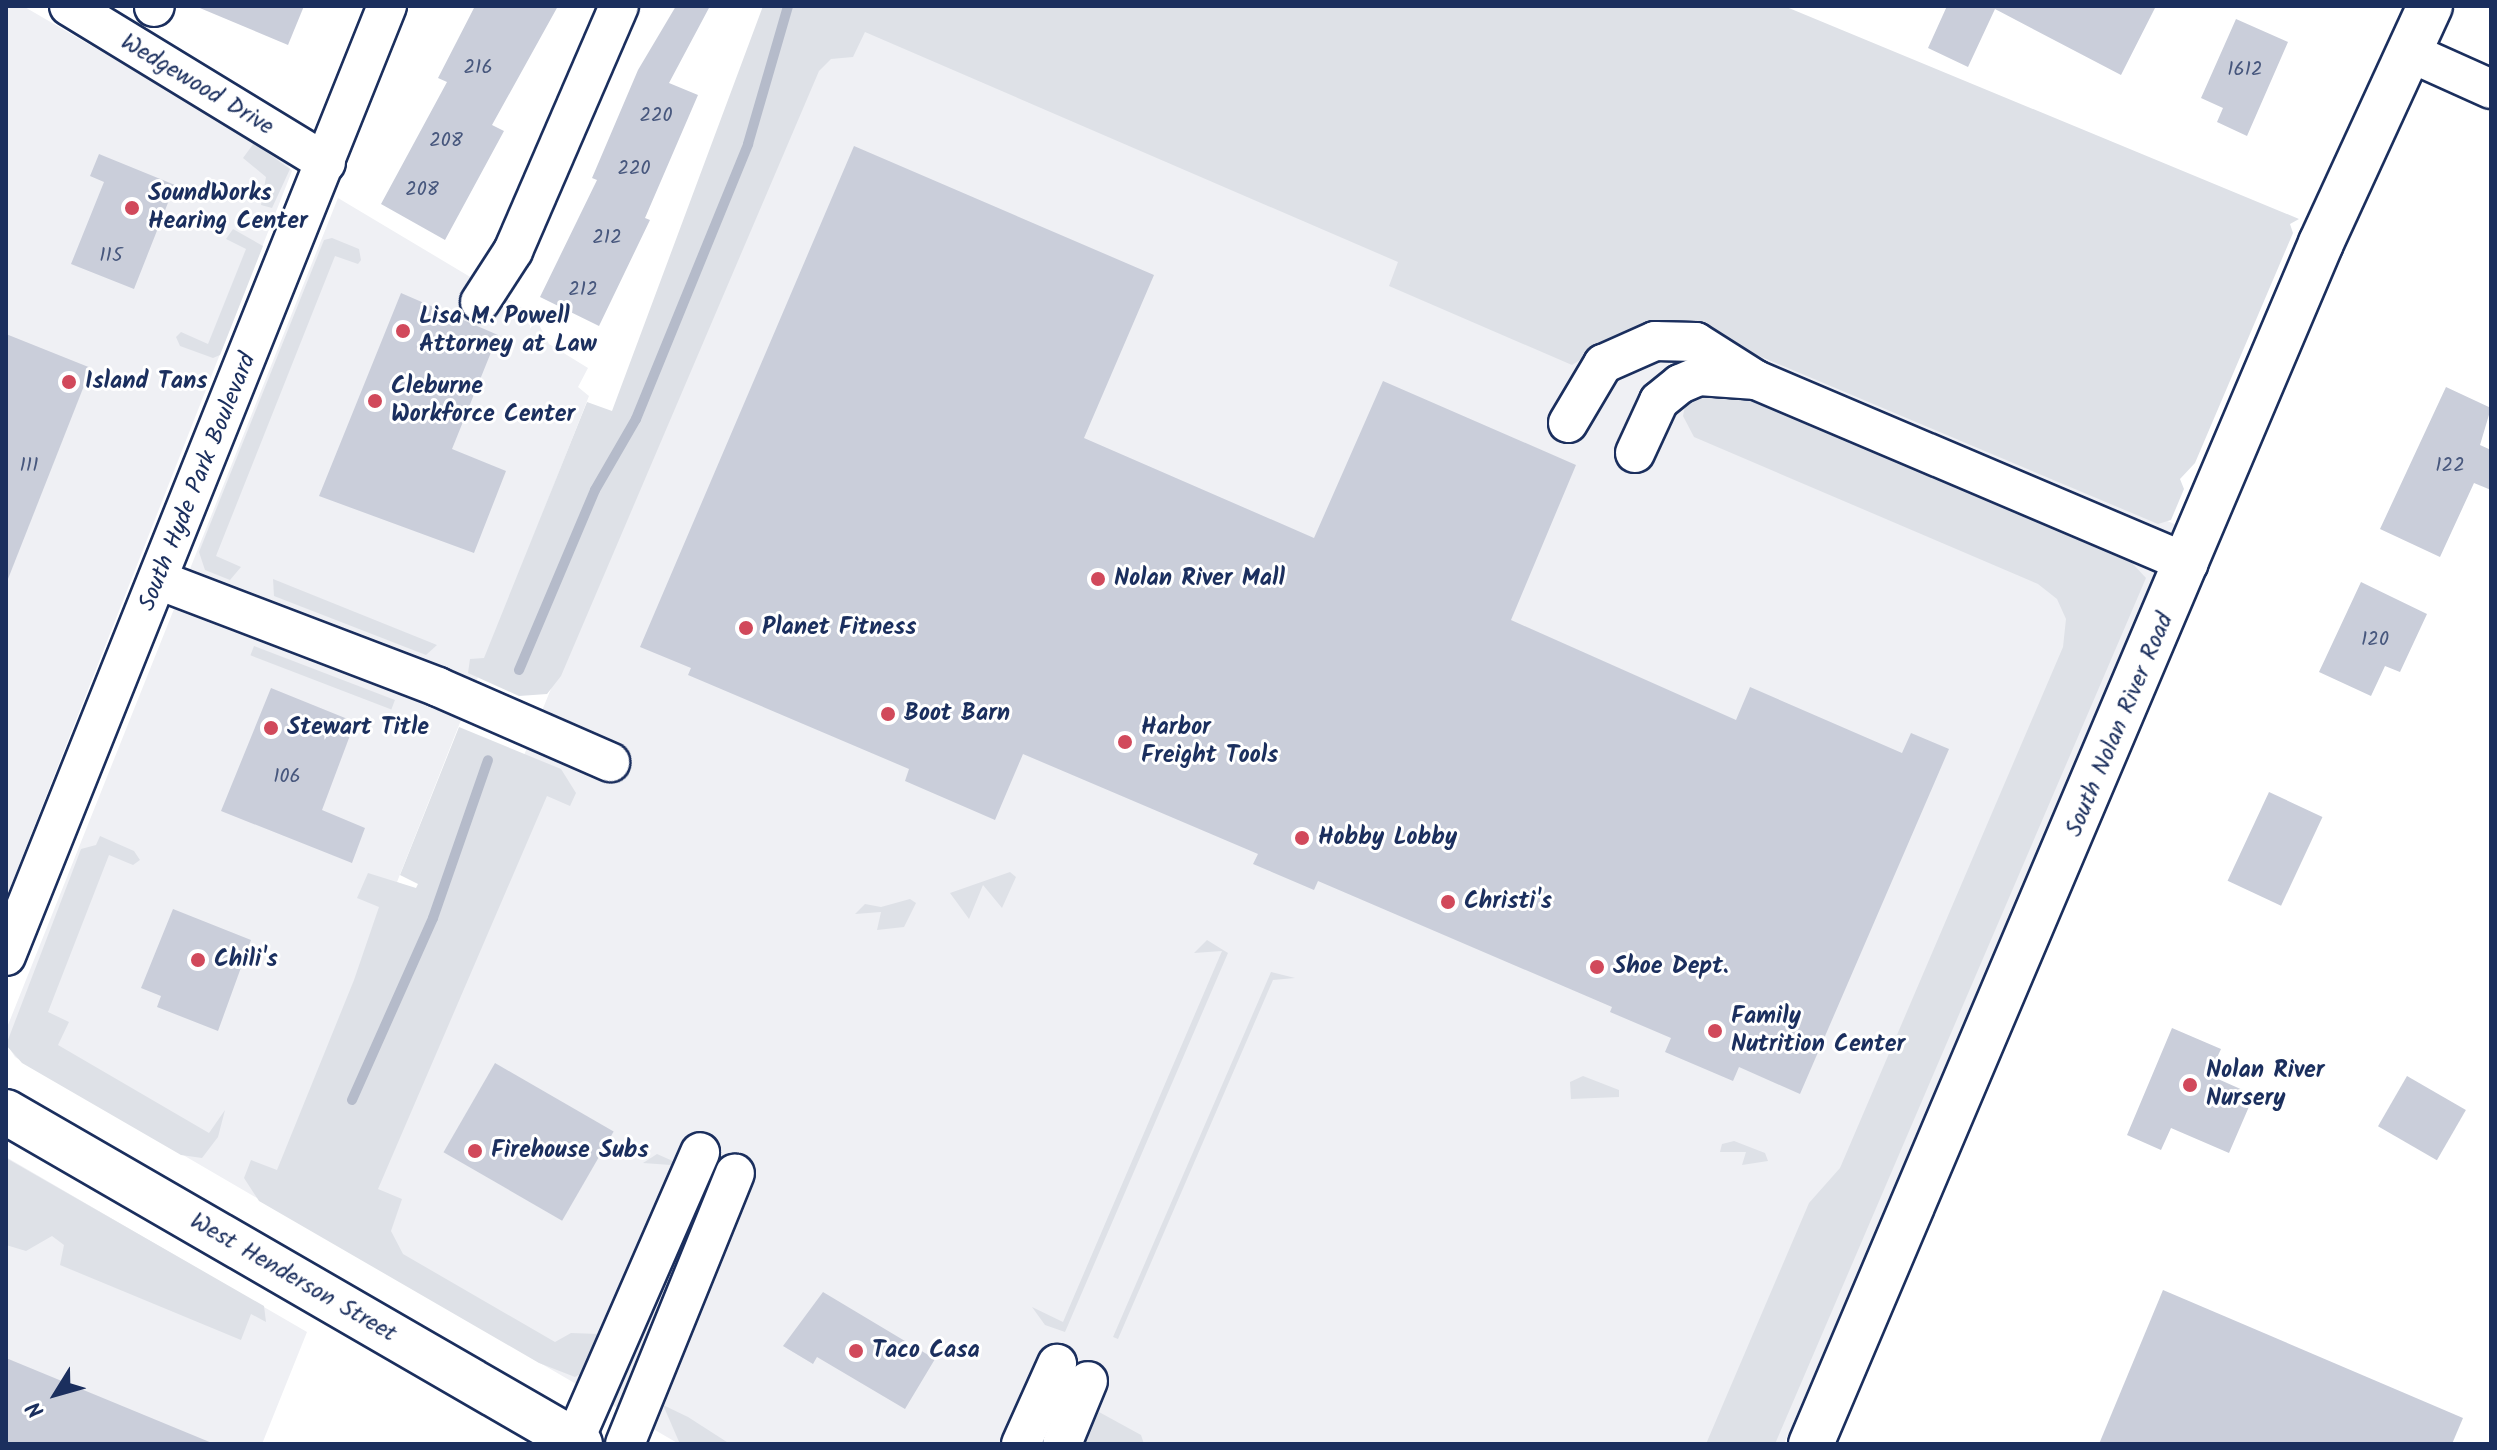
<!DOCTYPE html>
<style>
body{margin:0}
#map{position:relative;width:2497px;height:1450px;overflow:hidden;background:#fff;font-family:Kalam,sans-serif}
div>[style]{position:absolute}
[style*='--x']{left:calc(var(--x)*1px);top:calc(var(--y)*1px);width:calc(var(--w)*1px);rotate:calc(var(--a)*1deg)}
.built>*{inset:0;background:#eff0f4}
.green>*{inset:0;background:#dee1e7;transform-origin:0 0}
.stream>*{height:10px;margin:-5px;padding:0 5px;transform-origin:5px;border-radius:5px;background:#b5bbca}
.building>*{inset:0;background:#caceda;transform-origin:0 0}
.roads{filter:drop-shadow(2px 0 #1b2f5e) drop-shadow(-2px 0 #1b2f5e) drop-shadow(0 2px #1b2f5e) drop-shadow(0 -2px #1b2f5e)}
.minor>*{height:38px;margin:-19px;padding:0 19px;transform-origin:19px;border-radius:19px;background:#fff}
.major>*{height:44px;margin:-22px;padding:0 22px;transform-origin:22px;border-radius:22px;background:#fff}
.dots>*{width:22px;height:22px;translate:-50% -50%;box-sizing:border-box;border:4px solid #fff;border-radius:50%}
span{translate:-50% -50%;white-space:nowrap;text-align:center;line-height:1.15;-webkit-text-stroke:6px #fff;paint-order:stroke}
.number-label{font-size:20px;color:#47577d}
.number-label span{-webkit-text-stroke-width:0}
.street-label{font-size:24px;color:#1b2f5e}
.poi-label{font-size:24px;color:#1b2f5e;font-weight:700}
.left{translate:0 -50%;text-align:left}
.frame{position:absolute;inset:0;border:8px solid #1b2f5e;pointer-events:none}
.north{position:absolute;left:16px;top:1354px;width:80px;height:80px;-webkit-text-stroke:6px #fff;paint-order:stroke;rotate:233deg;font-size:22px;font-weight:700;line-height:32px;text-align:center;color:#1b2f5e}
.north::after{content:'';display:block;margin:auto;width:28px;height:36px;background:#1b2f5e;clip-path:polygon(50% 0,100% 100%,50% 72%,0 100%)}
</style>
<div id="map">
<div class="built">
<div style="clip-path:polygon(6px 6px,23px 6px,281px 156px,292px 171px,6px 898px)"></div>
<div style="clip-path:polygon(828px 6px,945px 6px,2179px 526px,1784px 1444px,679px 1444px,15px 1057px,8px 1046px,6px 1030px,338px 198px,534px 315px,549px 344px,588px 368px,578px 387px,589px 396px,397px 882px,462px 908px)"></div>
<div style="clip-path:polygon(6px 1157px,307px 1332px,262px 1444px,6px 1444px)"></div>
</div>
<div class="green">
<div style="clip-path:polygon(763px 6px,1784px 6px,2299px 219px,2290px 224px,2293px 233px,2195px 463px,2180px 479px,2184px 489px,2171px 520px,2158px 524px,1700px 331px,1626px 331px,1572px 365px,1389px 286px,1398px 262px,865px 32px,853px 57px,831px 59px,819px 71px,561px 676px,547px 694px,519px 696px,468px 673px,470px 659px,484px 658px,587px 402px,612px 411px)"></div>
<div style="clip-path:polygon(254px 143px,290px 169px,272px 208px,261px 205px,266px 177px,243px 158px)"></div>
<div style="clip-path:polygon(233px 229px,263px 246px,220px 355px,213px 358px,180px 346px,176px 337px,181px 332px,208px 344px,246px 249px,226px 239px)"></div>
<div style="clip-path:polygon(332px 238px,359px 249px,361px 260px,358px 264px,335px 256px,216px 556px,241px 567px,230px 580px,205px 570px,199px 552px,324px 240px)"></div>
<div style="clip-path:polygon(1723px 387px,2132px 563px,2146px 578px,1775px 1444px,1706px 1444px,1809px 1203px,1840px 1168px,2063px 647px,2066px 619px,2057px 599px,2038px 584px,1694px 437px,1683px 416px,1686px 401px)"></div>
<div style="clip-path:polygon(273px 579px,437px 645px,426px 655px,274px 596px)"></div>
<div style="left:254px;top:646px;width:151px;height:10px;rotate:21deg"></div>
<div style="clip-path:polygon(459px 727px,561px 769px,576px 793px,570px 806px,547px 796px,378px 1189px,402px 1199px,391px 1231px,403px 1254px,555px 1342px,571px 1333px,599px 1334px,671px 1165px,643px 1163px,657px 1154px,675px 1162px,590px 1369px,575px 1377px,539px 1363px,259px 1201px,244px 1178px,251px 1160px,277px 1170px,354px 980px,379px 907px,357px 898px,368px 873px,416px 888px,418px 884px,400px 875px)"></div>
<div style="clip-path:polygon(100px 836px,134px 851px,140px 860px,133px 865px,109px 855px,48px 1012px,69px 1022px,58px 1045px,209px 1133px,225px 1110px,218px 1137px,202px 1158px,181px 1155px,22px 1063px,6px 1045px,81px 849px,96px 845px)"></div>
<div style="clip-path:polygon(1010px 872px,1016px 877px,1002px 908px,983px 885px,969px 919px,950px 893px)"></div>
<div style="clip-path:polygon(910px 899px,916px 903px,904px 927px,877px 930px,881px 912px,855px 914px,865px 904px,881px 907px)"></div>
<div style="clip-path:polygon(1207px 940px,1228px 953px,1065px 1332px,1045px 1325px,1032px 1307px,1063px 1322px,1222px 951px,1194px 953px)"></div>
<div style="clip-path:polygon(1271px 972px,1295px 978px,1273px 980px,1118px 1339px,1113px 1337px)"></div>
<div style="clip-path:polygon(1583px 1076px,1619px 1090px,1619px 1097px,1571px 1099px,1570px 1082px)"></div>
<div style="clip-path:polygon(1734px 1141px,1765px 1153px,1768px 1161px,1742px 1165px,1746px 1152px,1720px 1152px,1722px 1144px)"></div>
<div style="clip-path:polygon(6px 1158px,264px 1306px,266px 1322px,251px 1314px,241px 1340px,60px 1265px,64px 1245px,52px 1236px,26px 1251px,6px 1245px)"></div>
<div style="clip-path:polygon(663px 1405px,688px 1417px,730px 1444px,680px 1444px)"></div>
<div style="clip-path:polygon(1099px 1412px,1141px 1435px,1144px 1444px,1082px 1444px)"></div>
</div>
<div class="stream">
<div style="--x:519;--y:670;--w:195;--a:-67.1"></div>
<div style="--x:595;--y:490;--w:82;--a:-60"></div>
<div style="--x:636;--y:419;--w:297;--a:-67.8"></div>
<div style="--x:748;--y:144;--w:144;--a:-73.8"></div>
<div style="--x:352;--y:1100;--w:199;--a:-66"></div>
<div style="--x:433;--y:918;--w:167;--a:-70.8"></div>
</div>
<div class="building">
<div style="clip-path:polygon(195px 6px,304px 6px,288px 45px)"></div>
<div style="clip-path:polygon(475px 6px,558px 6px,492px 125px,504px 131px,445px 240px,381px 204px,447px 82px,438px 78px)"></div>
<div style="clip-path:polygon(676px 6px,710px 6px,669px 83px,698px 95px,645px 218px,650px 220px,599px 326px,540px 297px,597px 180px,592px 178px,638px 70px)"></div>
<div style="clip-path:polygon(1947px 6px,2156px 6px,2121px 75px,1995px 9px,1968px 67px,1928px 48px)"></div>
<div style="clip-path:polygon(2236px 19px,2288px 42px,2247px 136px,2217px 122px,2223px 108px,2201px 98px)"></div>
<div style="clip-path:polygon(854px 146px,1154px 275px,1084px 438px,1314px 538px,1383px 381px,1576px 465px,1511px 620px,1736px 720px,1750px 687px,1902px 753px,1911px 733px,1949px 749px,1800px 1094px,1739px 1067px,1733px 1081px,1665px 1052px,1671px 1038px,1610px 1012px,1612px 1007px,1318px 881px,1314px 890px,1253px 864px,1258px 854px,1023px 754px,995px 820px,905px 781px,909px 769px,688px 675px,691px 668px,640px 647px)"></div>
<div style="clip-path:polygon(99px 154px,175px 185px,134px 289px,71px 264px,104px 182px,90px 176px)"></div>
<div style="clip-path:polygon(401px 293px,498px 335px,452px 449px,506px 471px,474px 553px,319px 496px)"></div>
<div style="clip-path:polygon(6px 334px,91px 368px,8px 579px,6px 578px)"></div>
<div style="clip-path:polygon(2446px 387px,2491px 408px,2480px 445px,2491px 450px,2491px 490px,2474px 483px,2440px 557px,2380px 529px)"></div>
<div style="clip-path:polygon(2361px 582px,2427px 614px,2400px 672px,2385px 666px,2371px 696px,2319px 672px)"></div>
<div style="clip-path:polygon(271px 688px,355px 722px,322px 810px,365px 828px,352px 863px,221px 811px)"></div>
<div style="left:2269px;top:792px;width:59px;height:98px;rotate:25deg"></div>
<div style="clip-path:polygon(173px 909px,251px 940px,218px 1031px,157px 1007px,161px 996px,141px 988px)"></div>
<div style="clip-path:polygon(2172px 1028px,2221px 1049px,2209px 1075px,2254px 1095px,2229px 1153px,2171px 1128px,2161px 1150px,2127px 1135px)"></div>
<div style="left:495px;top:1063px;width:137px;height:103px;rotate:30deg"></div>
<div style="left:2407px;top:1076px;width:68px;height:58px;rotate:30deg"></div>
<div style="clip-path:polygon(2163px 1290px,2463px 1418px,2452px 1444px,2099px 1444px)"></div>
<div style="clip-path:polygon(823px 1292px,935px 1359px,905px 1409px,817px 1357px,813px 1364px,783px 1346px)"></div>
<div style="clip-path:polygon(6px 1358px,212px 1443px,211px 1444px,6px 1444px)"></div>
</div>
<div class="roads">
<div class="minor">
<div style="--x:69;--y:6;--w:301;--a:31.4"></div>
<div style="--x:154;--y:7;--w:1;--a:-45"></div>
<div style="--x:2411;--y:53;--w:88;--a:24.2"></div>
<div style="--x:480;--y:302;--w:61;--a:-57.1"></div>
<div style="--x:513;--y:251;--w:267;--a:-66.6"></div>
<div style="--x:1568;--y:423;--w:69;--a:-59.3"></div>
<div style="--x:1603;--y:364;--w:57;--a:-23.9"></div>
<div style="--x:1655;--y:341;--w:41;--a:1.4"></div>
<div style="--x:1696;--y:342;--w:71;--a:32.3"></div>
<div style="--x:1756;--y:380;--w:470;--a:23"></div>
<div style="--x:1635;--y:453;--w:57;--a:-65.2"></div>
<div style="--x:1659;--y:401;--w:27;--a:-39"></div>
<div style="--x:1680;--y:384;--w:21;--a:-23"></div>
<div style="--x:1699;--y:376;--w:57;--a:4"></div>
<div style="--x:161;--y:581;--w:297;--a:20.9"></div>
<div style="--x:438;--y:687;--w:188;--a:23.6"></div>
<div style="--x:6;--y:956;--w:1024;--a:-68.15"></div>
<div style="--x:574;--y:1441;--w:315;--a:-66.4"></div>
<div style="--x:625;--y:1444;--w:292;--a:-67.9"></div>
<div style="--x:1021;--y:1444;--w:88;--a:-65.8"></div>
<div style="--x:1062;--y:1444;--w:68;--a:-67.6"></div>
</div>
<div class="major">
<div style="--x:6;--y:1112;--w:663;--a:30.04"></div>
<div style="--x:1811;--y:1444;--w:1305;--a:-66.99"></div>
<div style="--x:2321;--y:243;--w:261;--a:-65.3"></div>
</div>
</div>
<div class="dots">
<div style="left:132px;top:208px;background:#d1495b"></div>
<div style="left:403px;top:331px;background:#d1495b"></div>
<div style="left:69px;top:382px;background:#d1495b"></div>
<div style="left:375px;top:401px;background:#d1495b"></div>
<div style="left:1098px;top:579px;background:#d1495b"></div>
<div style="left:746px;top:628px;background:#d1495b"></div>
<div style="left:888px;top:714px;background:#d1495b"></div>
<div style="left:271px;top:728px;background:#d1495b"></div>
<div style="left:1125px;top:742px;background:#d1495b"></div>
<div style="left:1302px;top:838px;background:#d1495b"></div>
<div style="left:1448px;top:902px;background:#d1495b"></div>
<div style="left:198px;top:960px;background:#d1495b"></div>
<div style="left:1597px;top:967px;background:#d1495b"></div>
<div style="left:1715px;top:1031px;background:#d1495b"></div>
<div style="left:2190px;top:1085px;background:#d1495b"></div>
<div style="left:475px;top:1151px;background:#d1495b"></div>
<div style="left:856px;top:1351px;background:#d1495b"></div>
</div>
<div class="number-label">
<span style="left:478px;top:68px">216</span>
<span style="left:2245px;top:70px">1612</span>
<span style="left:656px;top:116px">220</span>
<span style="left:446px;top:141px">208</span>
<span style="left:634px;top:169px">220</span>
<span style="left:422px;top:190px">208</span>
<span style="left:607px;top:238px">212</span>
<span style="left:111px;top:256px">115</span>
<span style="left:583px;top:290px">212</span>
<span style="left:29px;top:466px">111</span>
<span style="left:2450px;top:466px">122</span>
<span style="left:2375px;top:640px">120</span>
<span style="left:287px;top:777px">106</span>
</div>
<div class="street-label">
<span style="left:197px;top:85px;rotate:31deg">Wedgewood Drive</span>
<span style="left:198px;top:482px;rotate:-68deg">South Hyde Park Boulevard</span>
<span style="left:2120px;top:725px;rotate:-67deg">South Nolan River Road</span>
<span style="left:293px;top:1278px;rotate:30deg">West Henderson Street</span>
</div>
<div class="poi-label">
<span class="left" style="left:148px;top:208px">SoundWorks<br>Hearing Center</span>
<span class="left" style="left:419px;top:331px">Lisa M. Powell<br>Attorney at Law</span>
<span class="left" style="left:85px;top:382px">Island Tans</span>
<span class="left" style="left:391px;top:401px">Cleburne<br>Workforce Center</span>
<span class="left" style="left:1114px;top:579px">Nolan River Mall</span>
<span class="left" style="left:762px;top:628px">Planet Fitness</span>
<span class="left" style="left:904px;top:714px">Boot Barn</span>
<span class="left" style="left:287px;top:728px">Stewart Title</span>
<span class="left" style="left:1141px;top:742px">Harbor<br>Freight Tools</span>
<span class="left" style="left:1318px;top:838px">Hobby Lobby</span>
<span class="left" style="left:1464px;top:902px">Christi's</span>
<span class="left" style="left:214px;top:960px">Chili's</span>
<span class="left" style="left:1613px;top:967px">Shoe Dept.</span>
<span class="left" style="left:1731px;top:1031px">Family<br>Nutrition Center</span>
<span class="left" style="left:2206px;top:1085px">Nolan River<br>Nursery</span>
<span class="left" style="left:491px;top:1151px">Firehouse Subs</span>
<span class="left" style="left:872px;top:1351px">Taco Casa</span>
</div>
<div class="frame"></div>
<div class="north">N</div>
</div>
